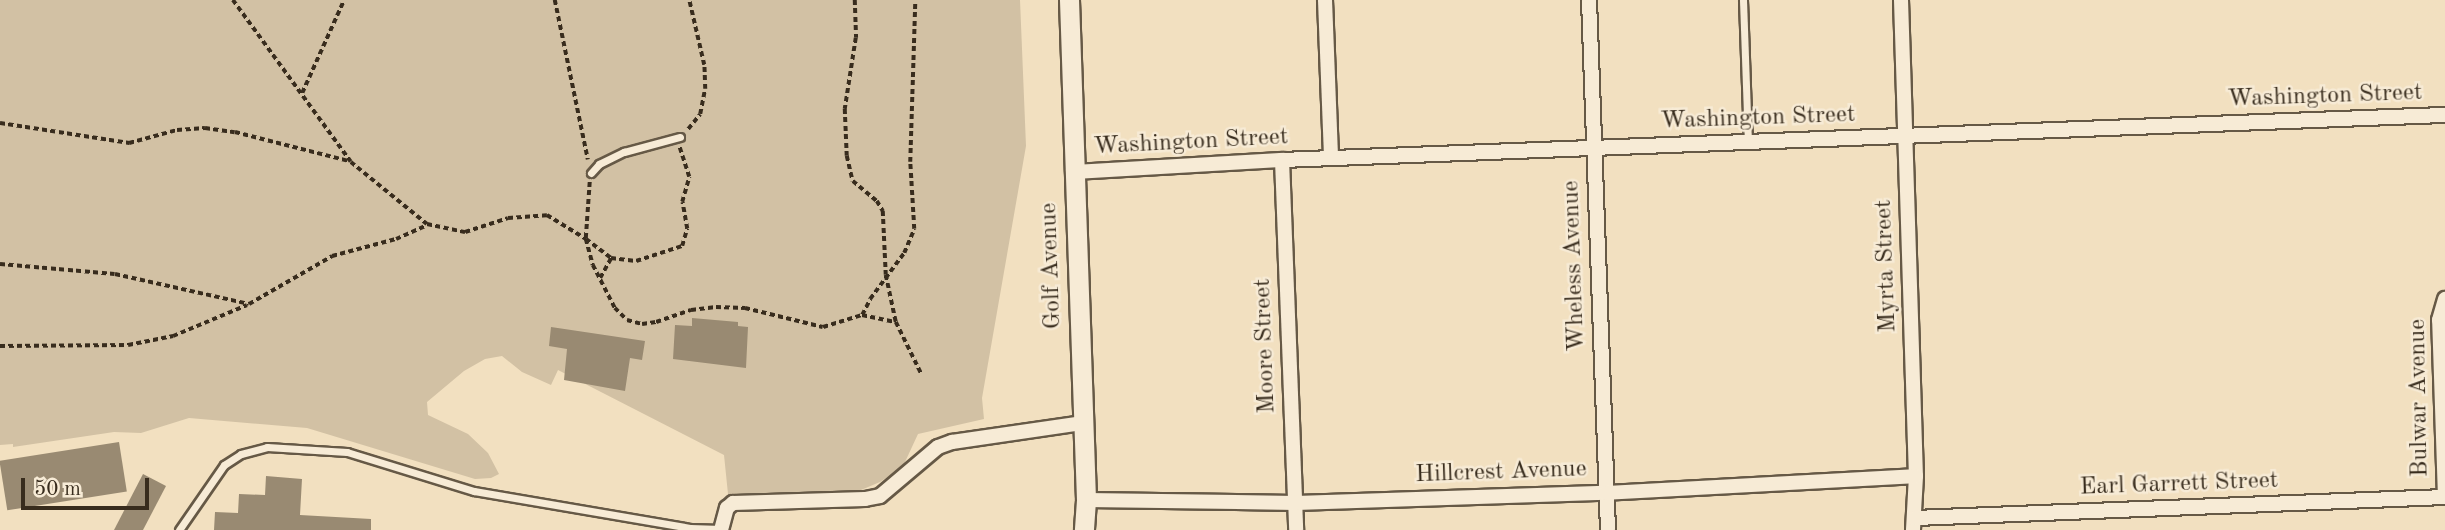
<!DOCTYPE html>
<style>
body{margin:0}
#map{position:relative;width:2445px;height:530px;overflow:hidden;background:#f2e0c0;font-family:"Old Standard TT",serif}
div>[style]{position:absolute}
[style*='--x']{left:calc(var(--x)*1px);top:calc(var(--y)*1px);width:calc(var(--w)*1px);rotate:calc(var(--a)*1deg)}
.green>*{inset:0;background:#d2c1a4}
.building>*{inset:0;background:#998a72;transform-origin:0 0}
.path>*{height:3.5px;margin-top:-1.75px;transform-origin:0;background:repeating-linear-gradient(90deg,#382c1d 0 5px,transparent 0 8.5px)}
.roads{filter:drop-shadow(2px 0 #665946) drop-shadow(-2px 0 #665946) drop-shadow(0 2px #665946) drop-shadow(0 -2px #665946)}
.lane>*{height:7px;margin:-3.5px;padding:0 3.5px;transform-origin:3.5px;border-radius:3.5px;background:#f7ebd6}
.street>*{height:14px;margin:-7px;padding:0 7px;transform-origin:7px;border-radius:7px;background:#f7ebd6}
.secondary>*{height:19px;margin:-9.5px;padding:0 9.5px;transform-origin:9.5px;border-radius:9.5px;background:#f7ebd6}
span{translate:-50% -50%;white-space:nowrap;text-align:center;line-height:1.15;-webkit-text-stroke:5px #f7ebd6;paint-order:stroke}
.street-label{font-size:24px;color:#382c1d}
.scale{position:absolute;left:21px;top:478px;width:128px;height:32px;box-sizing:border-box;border:4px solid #382c1d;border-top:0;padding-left:9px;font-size:21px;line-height:24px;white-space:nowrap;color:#382c1d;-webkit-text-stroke:5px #f7ebd6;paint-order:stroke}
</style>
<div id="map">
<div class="green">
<div style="clip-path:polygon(0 0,1020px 0,1026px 146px,982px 398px,984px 419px,918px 434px,905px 462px,898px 470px,880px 482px,861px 490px,728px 494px,724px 455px,558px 370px,551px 385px,522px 372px,502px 356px,485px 359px,464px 371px,427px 402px,428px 415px,468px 434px,488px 453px,499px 474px,491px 478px,475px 479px,307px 428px,189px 418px,141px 433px,114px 432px,13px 447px,13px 444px,0 445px)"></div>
</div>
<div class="building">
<div style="clip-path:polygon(692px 318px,738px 322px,738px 326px,748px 327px,746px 368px,673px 359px,675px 325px,692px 326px)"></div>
<div style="clip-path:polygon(551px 327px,645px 341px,642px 360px,630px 358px,625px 391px,564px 380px,567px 349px,549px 346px)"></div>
<div style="left:119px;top:442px;width:50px;height:121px;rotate:81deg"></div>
<div style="clip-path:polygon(143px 474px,166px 486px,143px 530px,114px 530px)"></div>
<div style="clip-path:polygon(266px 476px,302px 479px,300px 515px,371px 519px,371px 530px,214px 530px,215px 512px,238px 513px,239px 494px,265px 495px)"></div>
</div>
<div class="path">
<div style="--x:233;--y:0;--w:200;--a:53.9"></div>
<div style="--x:351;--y:162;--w:98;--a:39.2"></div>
<div style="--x:427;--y:224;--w:39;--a:12"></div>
<div style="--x:465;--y:232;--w:45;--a:-18"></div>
<div style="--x:508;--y:218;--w:39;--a:-4"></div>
<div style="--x:547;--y:215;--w:46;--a:31.6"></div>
<div style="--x:586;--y:239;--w:27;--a:75"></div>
<div style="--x:593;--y:265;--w:48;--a:62.9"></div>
<div style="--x:615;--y:308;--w:17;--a:45"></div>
<div style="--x:627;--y:320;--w:16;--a:15"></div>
<div style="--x:642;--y:324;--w:14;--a:-8"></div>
<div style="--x:656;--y:322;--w:37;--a:-19"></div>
<div style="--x:691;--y:310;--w:25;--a:-7"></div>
<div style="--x:716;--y:307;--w:29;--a:2"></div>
<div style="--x:745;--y:308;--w:80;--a:13.7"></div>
<div style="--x:823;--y:327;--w:41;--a:-17.1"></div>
<div style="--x:862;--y:315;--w:35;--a:12"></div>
<div style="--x:896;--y:322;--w:59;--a:63.9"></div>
<div style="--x:555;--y:0;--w:163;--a:78.3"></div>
<div style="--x:855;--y:0;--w:38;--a:88"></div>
<div style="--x:856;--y:38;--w:72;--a:98.8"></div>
<div style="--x:845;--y:109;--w:47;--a:87.6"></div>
<div style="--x:847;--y:156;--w:26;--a:77"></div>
<div style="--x:853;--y:181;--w:31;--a:40"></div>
<div style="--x:877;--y:201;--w:12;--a:59"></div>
<div style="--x:883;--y:211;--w:64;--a:87.3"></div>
<div style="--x:886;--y:275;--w:48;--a:78"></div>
<div style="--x:302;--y:93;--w:102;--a:-65.7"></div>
<div style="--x:0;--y:123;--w:131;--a:8.8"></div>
<div style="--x:129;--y:143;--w:50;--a:-15.2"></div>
<div style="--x:177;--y:130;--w:28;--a:-4"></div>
<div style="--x:205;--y:128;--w:30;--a:8"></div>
<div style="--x:235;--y:132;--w:118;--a:14.3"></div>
<div style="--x:688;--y:129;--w:19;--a:-51"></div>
<div style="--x:700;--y:114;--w:25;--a:-79"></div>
<div style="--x:705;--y:89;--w:24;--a:-92"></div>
<div style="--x:704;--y:65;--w:67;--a:-103"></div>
<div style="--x:590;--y:182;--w:57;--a:94"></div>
<div style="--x:586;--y:239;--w:31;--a:37"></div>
<div style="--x:0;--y:264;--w:115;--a:5"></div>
<div style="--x:115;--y:274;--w:137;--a:12.6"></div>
<div style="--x:249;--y:304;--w:96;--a:-30"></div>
<div style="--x:332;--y:256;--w:66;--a:-14.9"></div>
<div style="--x:396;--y:239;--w:34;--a:-24"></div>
<div style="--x:600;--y:278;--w:23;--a:-61"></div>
<div style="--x:611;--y:258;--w:25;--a:7"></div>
<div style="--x:636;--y:261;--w:48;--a:-18.1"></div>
<div style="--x:682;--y:246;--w:18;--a:-74"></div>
<div style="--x:687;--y:229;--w:27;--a:-100"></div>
<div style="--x:682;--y:202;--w:26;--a:-74"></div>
<div style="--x:689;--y:177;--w:32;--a:-108"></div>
<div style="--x:862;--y:315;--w:18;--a:-63"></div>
<div style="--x:870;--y:299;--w:57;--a:-53.5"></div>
<div style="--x:904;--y:253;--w:26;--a:-67"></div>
<div style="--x:914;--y:229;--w:67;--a:-93.4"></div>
<div style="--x:910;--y:162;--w:162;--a:-88.2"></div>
<div style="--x:0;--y:346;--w:128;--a:-0.4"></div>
<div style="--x:128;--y:345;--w:46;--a:-11.3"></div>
<div style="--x:173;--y:336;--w:80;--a:-22.7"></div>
</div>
<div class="roads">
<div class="lane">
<div style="--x:1743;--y:0;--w:142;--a:88"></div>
<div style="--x:591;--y:173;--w:12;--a:-48"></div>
<div style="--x:599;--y:164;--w:28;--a:-26"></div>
<div style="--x:624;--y:152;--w:58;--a:-15"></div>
<div style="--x:179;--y:530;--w:79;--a:-55.3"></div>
<div style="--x:224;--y:465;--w:20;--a:-33"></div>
<div style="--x:241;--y:454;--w:27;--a:-15"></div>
<div style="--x:267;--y:447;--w:80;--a:3.6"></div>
<div style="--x:347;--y:452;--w:133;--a:17.1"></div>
<div style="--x:474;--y:491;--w:219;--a:9.7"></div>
<div style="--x:690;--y:528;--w:31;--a:2"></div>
</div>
<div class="street">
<div style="--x:1325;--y:0;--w:158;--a:87.8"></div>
<div style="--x:1589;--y:0;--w:530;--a:87.95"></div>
<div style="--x:1901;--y:0;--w:476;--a:88.2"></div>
<div style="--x:1916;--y:476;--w:54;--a:93.2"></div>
<div style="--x:1282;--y:160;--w:370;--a:87.8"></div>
<div style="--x:1073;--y:172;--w:209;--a:-3.3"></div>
<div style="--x:1282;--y:160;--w:1164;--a:-2.22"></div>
<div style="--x:1086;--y:500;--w:210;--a:0.8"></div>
<div style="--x:1296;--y:503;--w:309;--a:-1.9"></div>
<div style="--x:1605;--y:493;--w:311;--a:-3.1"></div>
<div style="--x:1915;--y:518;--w:530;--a:-2.27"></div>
<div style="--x:2445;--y:497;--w:177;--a:-91.9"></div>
<div style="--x:2439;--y:320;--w:22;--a:-74"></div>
<div style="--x:721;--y:530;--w:23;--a:-75"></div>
<div style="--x:727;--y:508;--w:8;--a:-40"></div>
<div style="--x:733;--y:503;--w:132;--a:-1.7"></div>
<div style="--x:865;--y:499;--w:15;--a:-11"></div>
<div style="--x:880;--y:496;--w:76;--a:-40.2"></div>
<div style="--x:938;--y:447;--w:15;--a:-20"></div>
<div style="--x:952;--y:442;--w:131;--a:-8.3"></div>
</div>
<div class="secondary">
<div style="--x:1069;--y:0;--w:500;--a:88.05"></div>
<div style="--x:1086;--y:500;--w:30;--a:94"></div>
</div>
</div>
<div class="street-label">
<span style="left:2325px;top:97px;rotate:-2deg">Washington Street</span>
<span style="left:1758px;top:119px;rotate:-2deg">Washington Street</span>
<span style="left:1191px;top:143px;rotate:-3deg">Washington Street</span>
<span style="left:1052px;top:266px;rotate:-92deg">Golf Avenue</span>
<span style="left:1575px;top:266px;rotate:-92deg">Wheless Avenue</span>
<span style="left:1887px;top:266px;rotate:-92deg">Myrta Street</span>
<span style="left:1266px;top:346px;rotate:-92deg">Moore Street</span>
<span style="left:2420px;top:398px;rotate:-91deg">Bulwar Avenue</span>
<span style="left:1501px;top:473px;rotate:-2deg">Hillcrest Avenue</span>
<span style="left:2179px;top:485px;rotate:-2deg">Earl Garrett Street</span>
</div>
<div class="scale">50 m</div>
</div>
